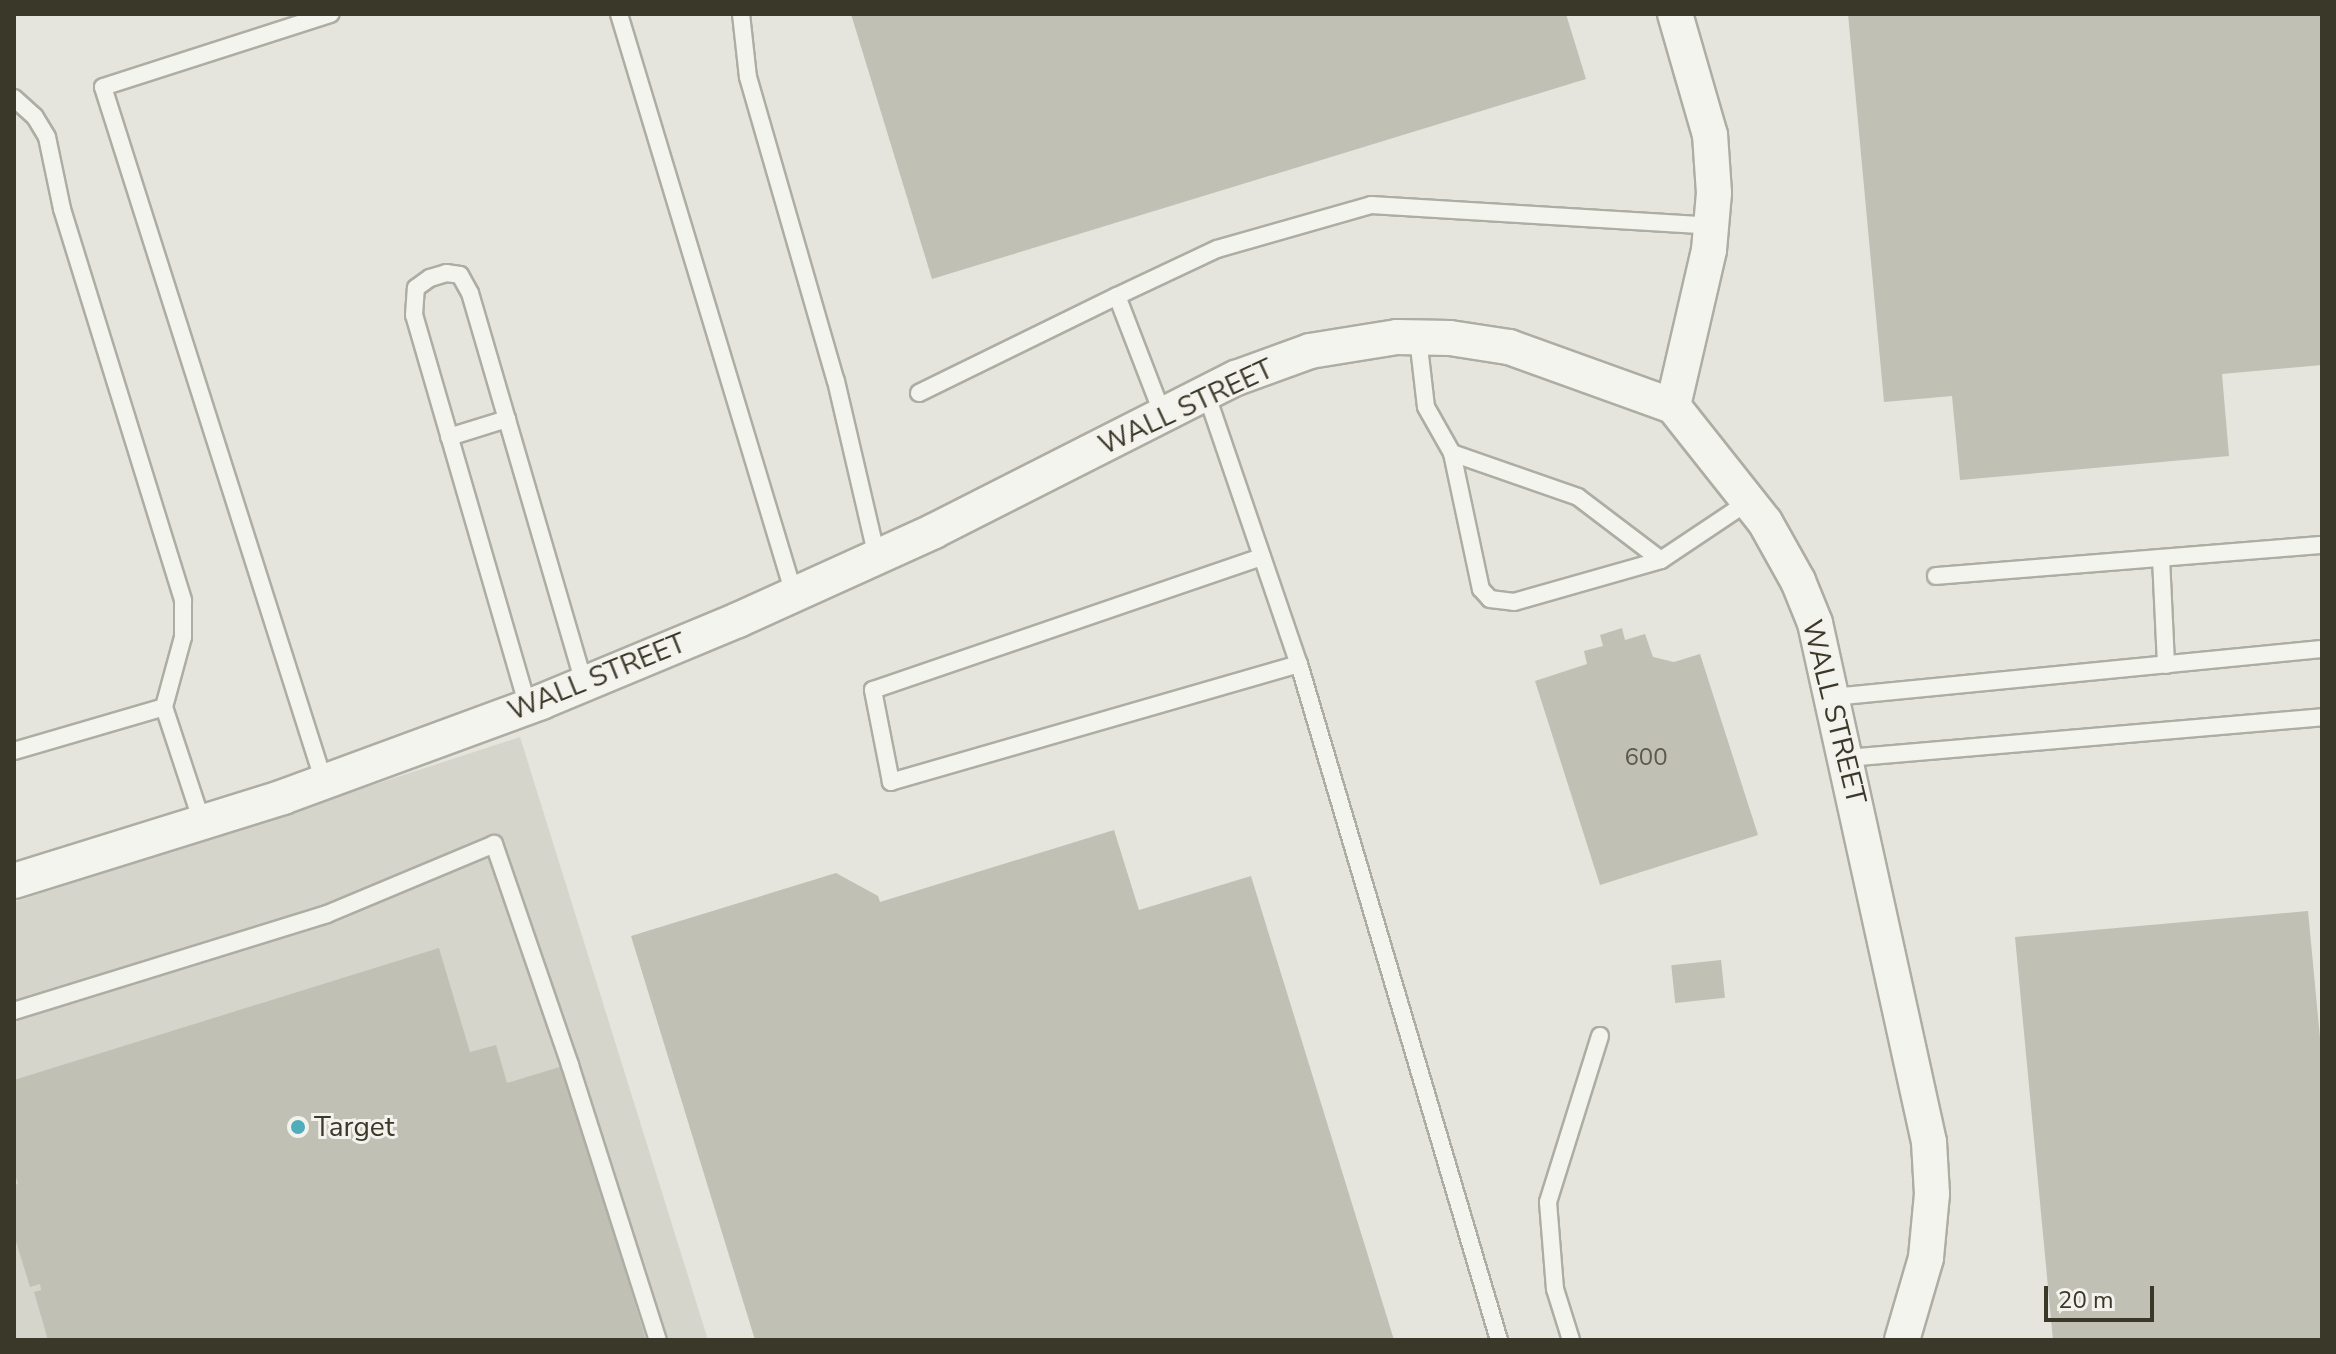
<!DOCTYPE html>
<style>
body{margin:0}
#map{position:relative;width:2336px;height:1354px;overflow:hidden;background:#e5e4dd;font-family:"Nunito Sans",sans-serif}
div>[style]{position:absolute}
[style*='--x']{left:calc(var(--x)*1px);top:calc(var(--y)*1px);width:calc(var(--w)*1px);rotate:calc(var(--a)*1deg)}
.built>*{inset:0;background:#d6d5cc}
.building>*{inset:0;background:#c1c0b5;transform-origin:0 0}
.roads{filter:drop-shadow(2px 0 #aeada3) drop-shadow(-2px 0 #aeada3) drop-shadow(0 2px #aeada3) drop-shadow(0 -2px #aeada3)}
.service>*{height:16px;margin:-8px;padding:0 8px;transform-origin:8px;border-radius:8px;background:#f4f4ef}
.minor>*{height:34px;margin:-17px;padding:0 17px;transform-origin:17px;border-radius:17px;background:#f4f4ef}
.dots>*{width:22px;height:22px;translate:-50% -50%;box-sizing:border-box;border:4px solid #f3f2ec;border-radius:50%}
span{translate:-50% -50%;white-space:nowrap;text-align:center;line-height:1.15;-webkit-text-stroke:6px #f3f2ec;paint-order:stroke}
.number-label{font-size:24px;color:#5c5a4c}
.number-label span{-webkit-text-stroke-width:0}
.street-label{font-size:28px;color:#3a3829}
.poi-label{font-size:28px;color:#3a3829}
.left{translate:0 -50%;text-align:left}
.frame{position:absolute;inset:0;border:16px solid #3a3829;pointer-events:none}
.scale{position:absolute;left:2044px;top:1286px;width:110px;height:36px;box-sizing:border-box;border:4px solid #3a3829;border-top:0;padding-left:10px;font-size:24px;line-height:28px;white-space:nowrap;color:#3a3829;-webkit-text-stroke:6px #f3f2ec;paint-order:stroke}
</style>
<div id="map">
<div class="built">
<div style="clip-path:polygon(520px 737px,708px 1340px,14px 1340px,14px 902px)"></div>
</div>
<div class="building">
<div style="clip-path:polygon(851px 14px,1566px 14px,1586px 79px,932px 279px)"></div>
<div style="clip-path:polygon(1848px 14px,2322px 14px,2322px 365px,2222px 374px,2229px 456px,1960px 480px,1952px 396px,1884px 402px)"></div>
<div style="clip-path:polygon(1622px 628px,1625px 640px,1645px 634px,1653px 657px,1674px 662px,1700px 654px,1758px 835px,1600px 885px,1535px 681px,1587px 664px,1584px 651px,1603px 646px,1600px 635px)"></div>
<div style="clip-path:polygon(1114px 830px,1139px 910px,1251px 876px,1394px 1340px,755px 1340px,631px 936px,836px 873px,878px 896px,880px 902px)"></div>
<div style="clip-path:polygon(2308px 911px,2322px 1059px,2322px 1340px,2053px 1340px,2015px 937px)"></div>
<div style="clip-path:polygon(439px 948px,470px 1052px,496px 1045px,507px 1083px,563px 1066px,646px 1340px,48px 1340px,34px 1292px,41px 1290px,40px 1284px,30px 1287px,14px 1235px,14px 1185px,18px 1184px,14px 1171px,14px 1080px)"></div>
<div style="left:1721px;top:960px;width:38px;height:50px;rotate:84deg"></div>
</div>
<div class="roads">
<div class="service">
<div style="--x:619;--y:14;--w:606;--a:73.21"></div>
<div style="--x:741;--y:14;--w:63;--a:83.7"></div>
<div style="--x:748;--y:77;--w:316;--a:73.9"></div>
<div style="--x:836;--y:381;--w:181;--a:76.9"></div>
<div style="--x:14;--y:98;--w:28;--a:42"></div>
<div style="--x:35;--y:117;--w:23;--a:59"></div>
<div style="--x:47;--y:137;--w:74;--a:78.2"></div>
<div style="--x:62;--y:209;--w:410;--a:72.8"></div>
<div style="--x:183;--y:601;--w:36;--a:90"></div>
<div style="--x:183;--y:637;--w:73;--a:105.2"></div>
<div style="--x:1117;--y:296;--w:110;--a:-25.2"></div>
<div style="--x:1217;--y:249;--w:160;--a:-15.9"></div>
<div style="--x:1371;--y:205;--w:341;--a:3.5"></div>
<div style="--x:1418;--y:338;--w:69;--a:83.4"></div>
<div style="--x:1426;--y:407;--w:53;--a:60.5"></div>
<div style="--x:1452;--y:453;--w:133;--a:19.2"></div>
<div style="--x:1578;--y:497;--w:104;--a:37.2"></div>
<div style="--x:1661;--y:560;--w:106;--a:-33.8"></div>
<div style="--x:919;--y:393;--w:220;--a:-26.1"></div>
<div style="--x:1117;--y:296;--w:128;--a:68.9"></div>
<div style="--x:1206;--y:393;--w:287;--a:71.1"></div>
<div style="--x:1299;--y:664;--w:425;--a:163.9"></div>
<div style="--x:891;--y:782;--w:94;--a:-101.1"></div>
<div style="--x:873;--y:690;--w:411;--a:-18.9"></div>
<div style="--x:449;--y:437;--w:61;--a:-17.2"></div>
<div style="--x:1452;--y:453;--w:139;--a:78"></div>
<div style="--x:1481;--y:589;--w:13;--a:48"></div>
<div style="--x:1490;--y:599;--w:24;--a:7"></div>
<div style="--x:1514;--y:602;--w:153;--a:-15.9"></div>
<div style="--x:2161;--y:558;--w:107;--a:87.3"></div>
<div style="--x:1936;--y:576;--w:387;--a:-4.6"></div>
<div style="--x:1299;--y:664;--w:705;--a:73.52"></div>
<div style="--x:1833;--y:697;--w:491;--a:-5.6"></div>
<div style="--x:528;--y:707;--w:408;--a:-106.2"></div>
<div style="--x:414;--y:315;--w:27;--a:-86"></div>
<div style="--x:416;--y:288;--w:17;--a:-36"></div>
<div style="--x:430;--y:278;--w:17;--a:-17"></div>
<div style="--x:446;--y:273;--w:14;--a:8"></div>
<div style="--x:460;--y:275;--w:21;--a:61"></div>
<div style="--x:470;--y:293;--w:407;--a:73.7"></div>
<div style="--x:14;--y:751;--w:156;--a:-16.3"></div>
<div style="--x:164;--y:707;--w:121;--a:71.7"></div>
<div style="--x:1847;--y:758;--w:477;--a:-4.9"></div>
<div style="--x:324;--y:782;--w:729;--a:-107.64"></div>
<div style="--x:103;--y:87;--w:239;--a:-17.8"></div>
<div style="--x:14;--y:1011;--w:328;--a:-17.2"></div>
<div style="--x:327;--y:914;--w:181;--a:-22.7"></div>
<div style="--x:494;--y:844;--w:234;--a:71"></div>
<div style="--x:570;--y:1065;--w:289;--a:72.3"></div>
<div style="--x:1571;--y:1340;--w:53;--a:-107.4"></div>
<div style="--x:1555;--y:1289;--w:87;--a:-94.6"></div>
<div style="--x:1548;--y:1202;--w:174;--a:-72.6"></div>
</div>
<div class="minor">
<div style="--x:1673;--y:406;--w:160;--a:-77"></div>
<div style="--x:1709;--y:250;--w:57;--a:-85"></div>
<div style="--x:1714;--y:193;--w:58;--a:-93.9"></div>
<div style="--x:1710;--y:135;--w:126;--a:-106.1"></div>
<div style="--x:14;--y:881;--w:282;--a:-17.3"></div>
<div style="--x:283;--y:797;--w:275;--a:-20.2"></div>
<div style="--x:541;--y:702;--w:213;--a:-22.6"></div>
<div style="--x:738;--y:620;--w:215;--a:-24.4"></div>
<div style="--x:934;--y:531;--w:339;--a:-26.9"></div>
<div style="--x:1236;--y:378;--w:79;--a:-20"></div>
<div style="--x:1310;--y:351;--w:88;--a:-9.1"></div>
<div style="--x:1397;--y:337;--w:53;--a:1.1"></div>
<div style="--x:1450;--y:338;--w:60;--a:8.7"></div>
<div style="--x:1509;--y:347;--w:174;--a:19.8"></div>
<div style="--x:1673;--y:406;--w:148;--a:51.6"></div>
<div style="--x:1765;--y:522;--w:68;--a:60.8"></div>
<div style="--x:1798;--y:581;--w:45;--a:68"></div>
<div style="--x:1815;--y:623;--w:531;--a:77.61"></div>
<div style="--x:1929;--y:1142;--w:52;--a:86.7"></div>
<div style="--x:1932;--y:1194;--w:64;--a:95.4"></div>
<div style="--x:1926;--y:1258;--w:85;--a:106.3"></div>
</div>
</div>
<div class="dots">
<div style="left:298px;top:1127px;background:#50adbc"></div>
</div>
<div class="number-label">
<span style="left:1646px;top:758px">600</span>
</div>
<div class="street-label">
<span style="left:1186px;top:407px;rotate:-25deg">WALL STREET</span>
<span style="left:597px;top:677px;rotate:-22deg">WALL STREET</span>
<span style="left:1834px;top:712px;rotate:76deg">WALL STREET</span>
</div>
<div class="poi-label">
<span class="left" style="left:314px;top:1127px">Target</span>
</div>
<div class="frame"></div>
<div class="scale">20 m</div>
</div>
